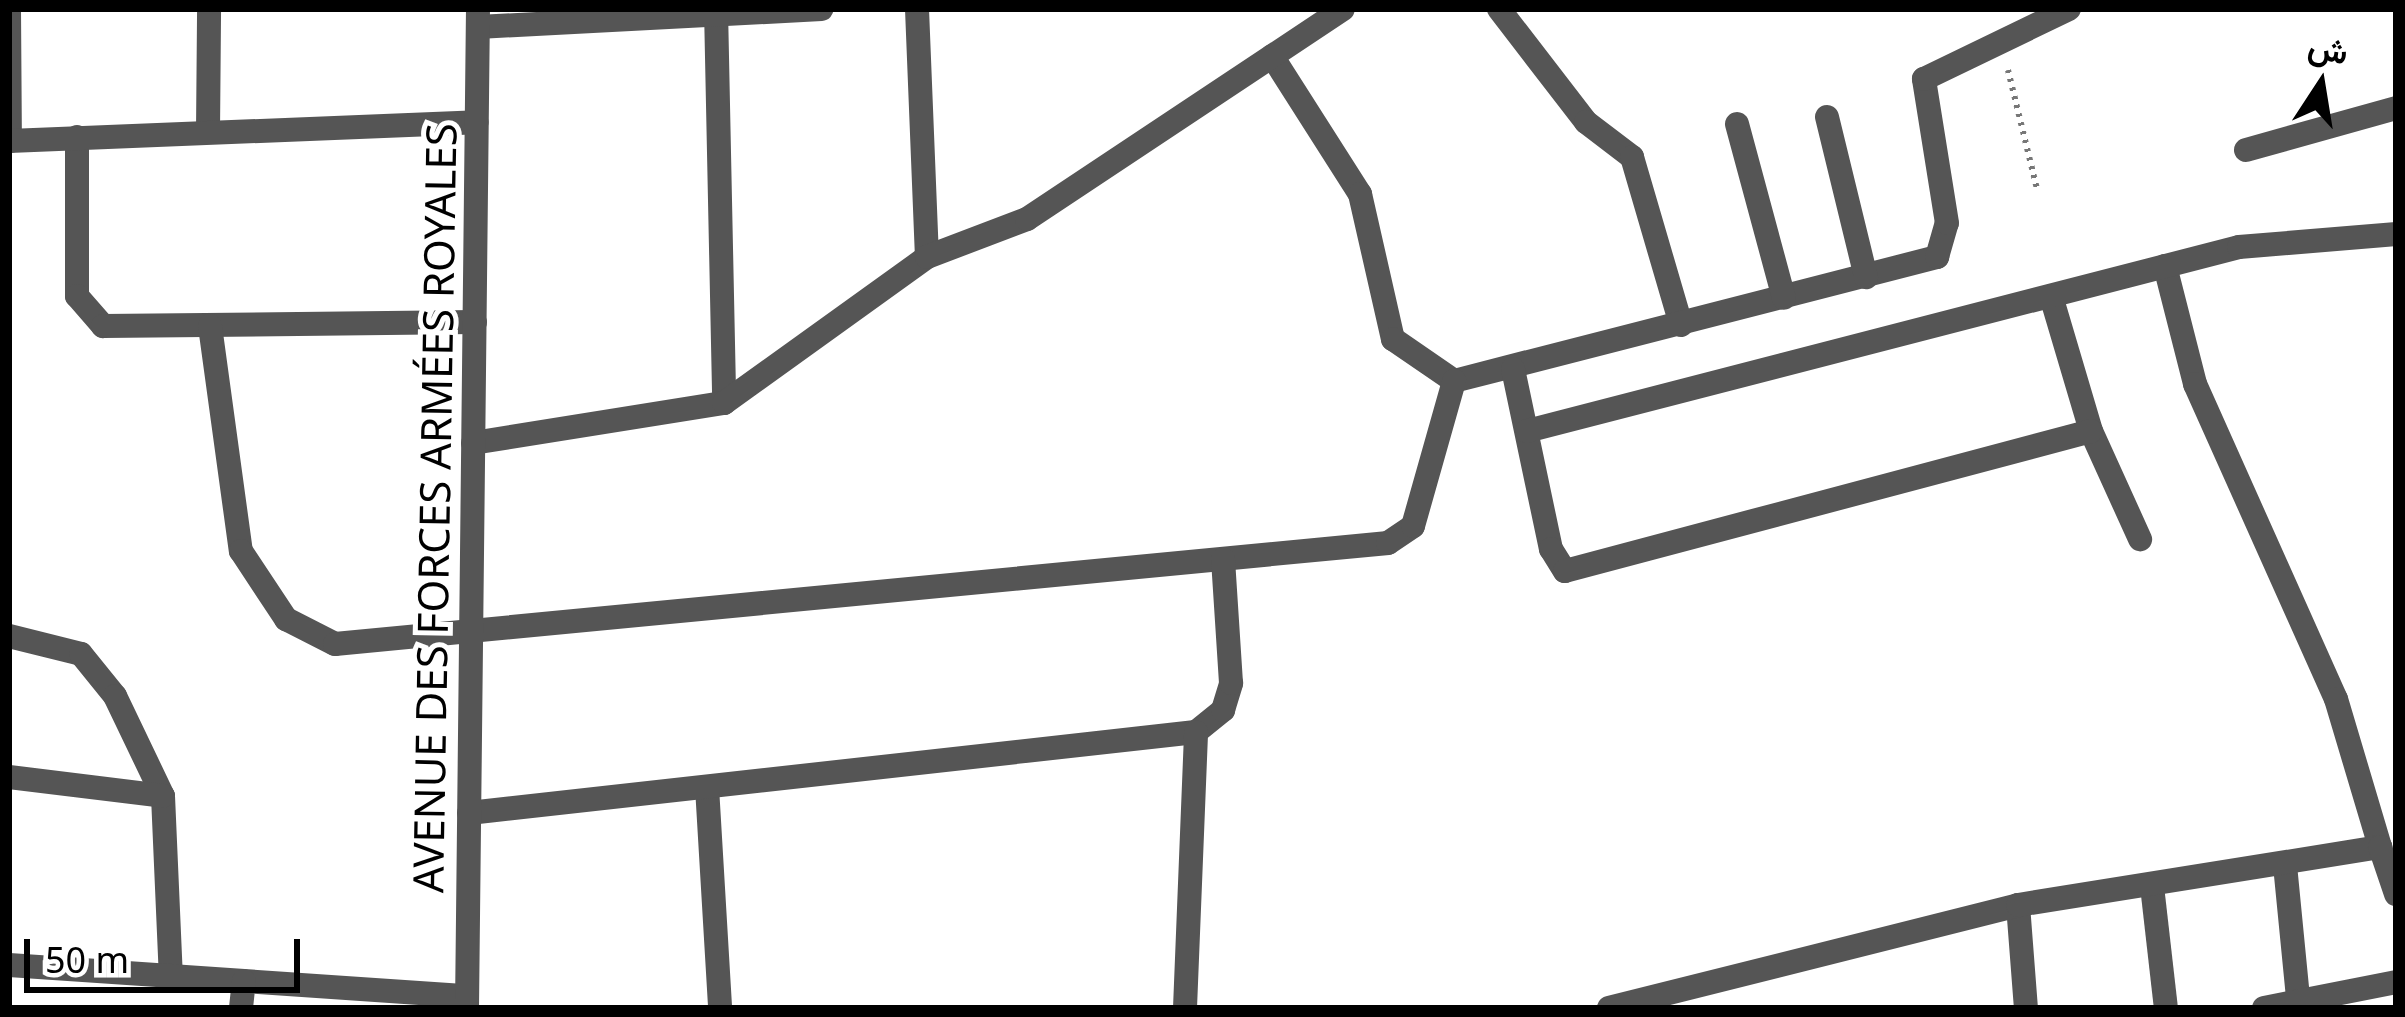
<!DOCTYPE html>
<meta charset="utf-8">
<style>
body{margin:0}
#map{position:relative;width:2405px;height:1017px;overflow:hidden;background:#fff;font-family:"Noto Sans",Vazirmatn,sans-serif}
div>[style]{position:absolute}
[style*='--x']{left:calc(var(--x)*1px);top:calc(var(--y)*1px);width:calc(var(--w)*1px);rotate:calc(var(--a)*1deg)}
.path>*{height:6px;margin-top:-3px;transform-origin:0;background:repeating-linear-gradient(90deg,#777 0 3px,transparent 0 9px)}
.street>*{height:24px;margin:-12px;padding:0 12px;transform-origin:12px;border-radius:12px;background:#555}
span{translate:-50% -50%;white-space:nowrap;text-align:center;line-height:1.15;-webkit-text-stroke:10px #fff;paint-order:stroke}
.street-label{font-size:42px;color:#000}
.frame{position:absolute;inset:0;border:12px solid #000;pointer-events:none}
.north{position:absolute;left:2261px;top:24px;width:120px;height:120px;-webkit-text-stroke:9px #fff;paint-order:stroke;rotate:12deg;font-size:33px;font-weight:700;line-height:48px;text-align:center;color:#000}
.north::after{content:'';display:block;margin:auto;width:42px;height:54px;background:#000;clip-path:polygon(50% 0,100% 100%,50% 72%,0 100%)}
.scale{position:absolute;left:24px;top:939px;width:276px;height:54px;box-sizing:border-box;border:6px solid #000;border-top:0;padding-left:15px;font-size:36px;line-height:42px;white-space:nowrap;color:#000;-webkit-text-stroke:9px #fff;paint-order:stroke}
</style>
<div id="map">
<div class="path">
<div style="--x:2008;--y:70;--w:122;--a:76.3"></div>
</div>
<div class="street">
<div style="--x:9;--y:9;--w:132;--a:89.6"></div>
<div style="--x:716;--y:9;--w:394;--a:88.8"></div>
<div style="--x:917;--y:9;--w:248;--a:87.7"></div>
<div style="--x:1499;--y:9;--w:143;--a:52.4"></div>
<div style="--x:1586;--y:122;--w:58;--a:37.3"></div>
<div style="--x:1632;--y:157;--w:175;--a:73.7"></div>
<div style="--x:478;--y:27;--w:344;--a:-3"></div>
<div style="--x:1272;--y:56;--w:164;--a:57.5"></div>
<div style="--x:1360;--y:194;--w:149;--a:77.2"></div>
<div style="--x:1393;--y:339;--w:74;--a:34.5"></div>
<div style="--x:1454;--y:381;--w:499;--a:-14.4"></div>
<div style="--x:1937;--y:257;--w:35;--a:-74"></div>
<div style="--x:1947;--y:223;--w:146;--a:-99.1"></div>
<div style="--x:1924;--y:79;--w:161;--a:-25.8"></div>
<div style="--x:1827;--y:117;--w:165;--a:76.3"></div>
<div style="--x:1737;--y:124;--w:180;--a:74.9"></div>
<div style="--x:208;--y:132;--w:123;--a:-89.5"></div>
<div style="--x:77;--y:137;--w:159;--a:90"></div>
<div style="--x:77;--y:296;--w:40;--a:49"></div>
<div style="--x:103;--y:326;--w:372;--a:-0.6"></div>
<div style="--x:9;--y:141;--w:468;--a:-2.3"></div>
<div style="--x:2246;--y:150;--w:156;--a:-15.6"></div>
<div style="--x:2165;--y:266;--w:122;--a:75.7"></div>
<div style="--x:2195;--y:384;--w:345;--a:65.9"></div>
<div style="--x:2336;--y:699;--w:154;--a:73.4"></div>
<div style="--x:2051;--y:296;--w:141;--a:73.5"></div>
<div style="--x:2091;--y:431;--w:119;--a:65.6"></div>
<div style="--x:210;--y:326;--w:227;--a:82.2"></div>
<div style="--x:241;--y:551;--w:82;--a:56.5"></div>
<div style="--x:286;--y:619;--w:55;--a:27"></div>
<div style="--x:335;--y:644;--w:1058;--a:-5.48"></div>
<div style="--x:1388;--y:543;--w:30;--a:-34"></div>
<div style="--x:1413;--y:526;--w:151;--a:-74.2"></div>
<div style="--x:1513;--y:369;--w:184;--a:78.1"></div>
<div style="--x:1551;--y:549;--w:26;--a:58"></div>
<div style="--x:1565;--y:571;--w:544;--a:-14.9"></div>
<div style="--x:1527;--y:431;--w:735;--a:-14.49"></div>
<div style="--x:2239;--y:247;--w:158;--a:-4.7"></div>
<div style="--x:473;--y:443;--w:254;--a:-9.1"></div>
<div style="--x:724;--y:403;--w:250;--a:-35.7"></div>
<div style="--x:927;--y:257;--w:107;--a:-20.8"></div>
<div style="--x:1027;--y:219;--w:379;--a:-33.6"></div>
<div style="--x:9;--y:636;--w:74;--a:14"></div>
<div style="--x:81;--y:654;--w:54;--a:51"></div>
<div style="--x:115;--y:696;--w:111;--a:64.4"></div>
<div style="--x:163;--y:796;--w:180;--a:87.5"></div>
<div style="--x:9;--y:777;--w:155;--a:7"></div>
<div style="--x:707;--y:787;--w:221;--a:86.6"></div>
<div style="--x:469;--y:813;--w:731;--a:-6.36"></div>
<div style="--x:1196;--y:732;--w:35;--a:-39"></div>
<div style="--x:1223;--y:710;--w:28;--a:-73"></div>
<div style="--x:1231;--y:683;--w:124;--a:-93.7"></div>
<div style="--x:2285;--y:865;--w:144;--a:84.4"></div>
<div style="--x:2152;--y:886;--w:123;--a:83.5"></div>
<div style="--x:2018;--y:905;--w:103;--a:85.6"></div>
<div style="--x:9;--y:965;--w:459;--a:3.9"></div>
<div style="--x:241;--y:1008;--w:27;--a:-84"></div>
<div style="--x:467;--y:1008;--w:999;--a:-89.37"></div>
<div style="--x:1185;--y:1008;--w:276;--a:-87.7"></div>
<div style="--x:1609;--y:1008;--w:422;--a:-14.1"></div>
<div style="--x:2018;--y:905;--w:367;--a:-9.1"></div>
<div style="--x:2380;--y:847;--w:50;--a:71.2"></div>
<div style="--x:2264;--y:1008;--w:135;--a:-11.1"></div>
</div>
<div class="street-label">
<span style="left:434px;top:508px;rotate:-89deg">AVENUE DES FORCES ARMÉES ROYALES</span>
</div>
<div class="frame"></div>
<div class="north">ش</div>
<div class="scale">50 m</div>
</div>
